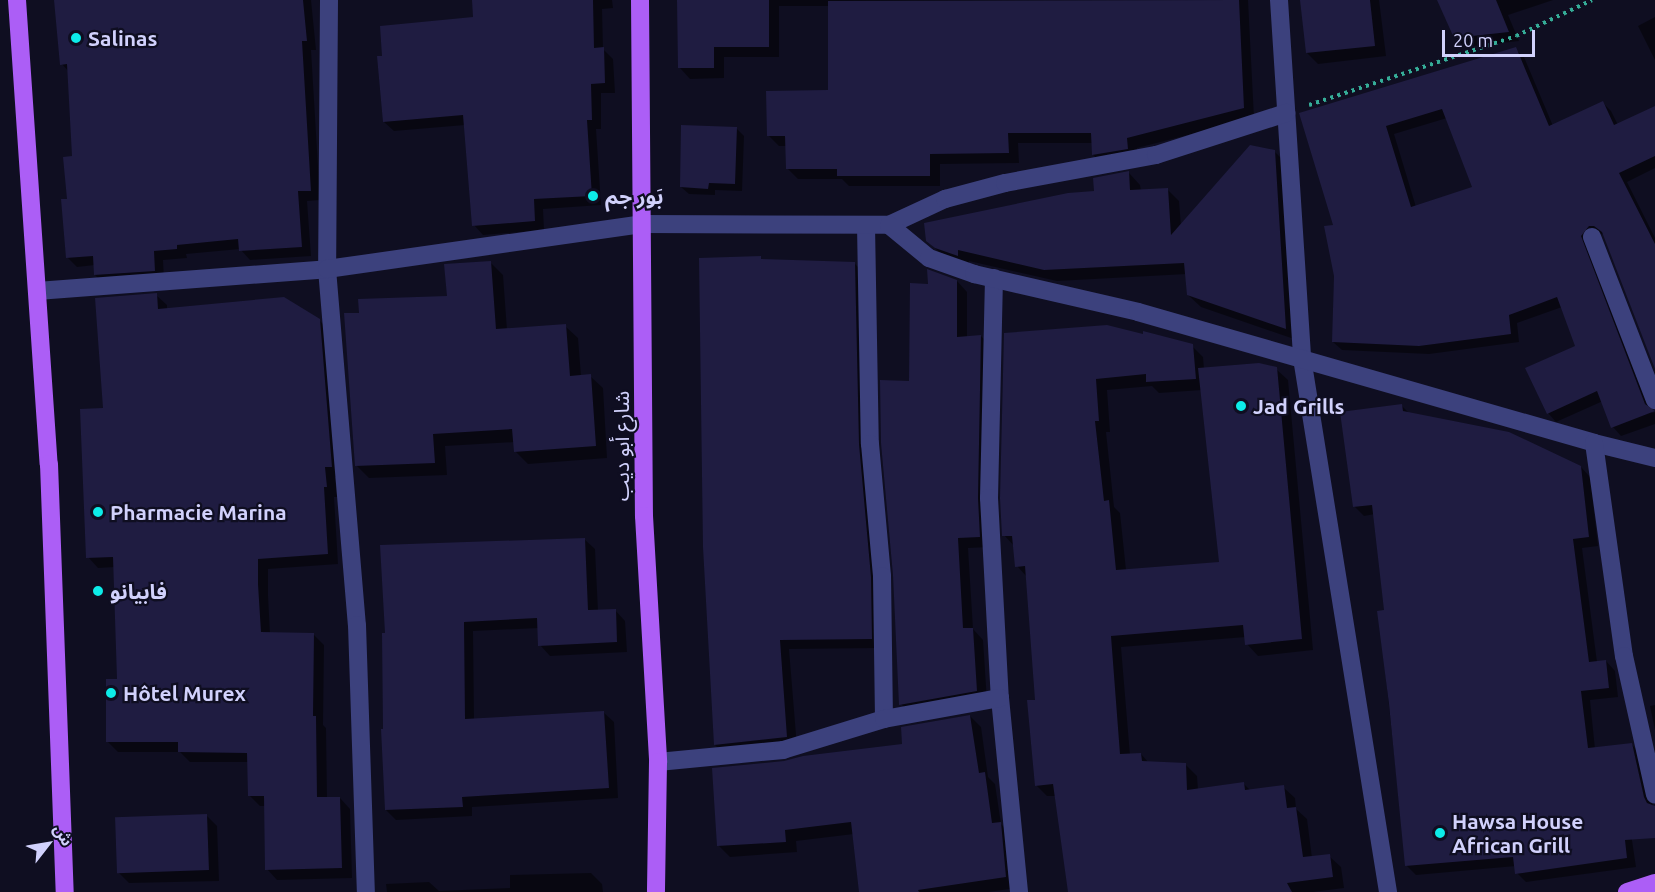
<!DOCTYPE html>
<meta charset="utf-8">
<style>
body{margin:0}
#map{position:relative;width:1655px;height:892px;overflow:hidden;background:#0f0e21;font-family:Ubuntu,"Noto Sans Arabic",sans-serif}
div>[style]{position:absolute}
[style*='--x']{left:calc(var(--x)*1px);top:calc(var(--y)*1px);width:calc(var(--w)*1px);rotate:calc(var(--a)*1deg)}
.shadow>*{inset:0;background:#0007}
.building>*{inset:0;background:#1f1c41;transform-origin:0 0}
.path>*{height:4px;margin-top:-2px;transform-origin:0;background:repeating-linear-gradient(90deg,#35ad98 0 3px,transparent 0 7.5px)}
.minor>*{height:18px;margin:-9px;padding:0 9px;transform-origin:9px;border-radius:9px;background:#3c417d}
.major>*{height:18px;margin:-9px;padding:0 9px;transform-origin:9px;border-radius:9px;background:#ac5ef6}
.dots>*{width:16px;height:16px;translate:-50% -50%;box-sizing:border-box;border:3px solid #0f0e21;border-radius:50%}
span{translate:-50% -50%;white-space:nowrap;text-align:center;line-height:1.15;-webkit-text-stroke:4.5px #0f0e21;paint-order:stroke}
.poi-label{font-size:21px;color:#d1d1fc;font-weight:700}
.left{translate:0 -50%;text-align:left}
.street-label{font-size:21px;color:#d1d1fc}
.north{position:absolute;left:18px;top:814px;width:60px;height:60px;-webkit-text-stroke:4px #0f0e21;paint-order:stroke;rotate:59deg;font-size:16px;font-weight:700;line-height:24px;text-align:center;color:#d1d1fc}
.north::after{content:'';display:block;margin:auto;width:21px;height:27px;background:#d1d1fc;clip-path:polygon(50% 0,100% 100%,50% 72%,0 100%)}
.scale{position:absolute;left:1442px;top:30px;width:93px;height:27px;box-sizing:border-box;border:3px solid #d1d1fc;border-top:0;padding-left:8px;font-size:18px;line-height:21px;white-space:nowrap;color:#d1d1fc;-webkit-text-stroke:4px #0f0e21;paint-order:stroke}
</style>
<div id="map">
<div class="shadow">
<div style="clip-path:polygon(55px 0,311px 0,316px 50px,311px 50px,320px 200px,307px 201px,311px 256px,250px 260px,240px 249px,186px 254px,187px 258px,163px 260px,164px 280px,105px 285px,95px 275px,95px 265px,77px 267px,67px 257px,74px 157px,69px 72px,62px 64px)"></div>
<div style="clip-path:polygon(474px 0,612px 0,613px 8px,602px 9px,603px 49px,613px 59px,615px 93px,601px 93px,601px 129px,596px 129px,601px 205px,543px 209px,544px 230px,483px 235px,474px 225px,465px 125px,394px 131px,384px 122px,475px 19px)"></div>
<div style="clip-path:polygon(679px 0,1248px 0,1254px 118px,1137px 148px,1137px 159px,1104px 165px,1093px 155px,1093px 143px,1018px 143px,1019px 163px,940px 164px,940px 186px,849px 186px,842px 179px,798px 179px,787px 168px,787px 146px,779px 146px,768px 135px,830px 92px,830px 6px,779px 6px,779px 57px,724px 57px,724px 78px,690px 79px,680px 68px)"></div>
<div style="clip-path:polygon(1301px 0,1379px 0,1386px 56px,1318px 64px,1307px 53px)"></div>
<div style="clip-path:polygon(1439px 0,1553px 0,1508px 15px,1519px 41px,1465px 47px,1455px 37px)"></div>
<div style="clip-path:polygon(1655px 17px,1655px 60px,1638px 26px)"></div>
<div style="clip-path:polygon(evenodd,1515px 49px,1524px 57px,1553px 126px,1603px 103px,1611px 111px,1618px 125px,1655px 128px,1655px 168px,1627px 182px,1655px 238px,1655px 365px,1604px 234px,1596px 235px,1589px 251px,1652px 413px,1655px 412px,1655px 424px,1621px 436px,1613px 427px,1603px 401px,1556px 422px,1548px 413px,1577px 347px,1562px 307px,1517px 323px,1519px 342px,1429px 354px,1342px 350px,1333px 342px,1335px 227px,1301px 114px,1515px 49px,1447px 118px,1474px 188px,1416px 207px,1394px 134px,1447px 118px)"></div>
<div style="clip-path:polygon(736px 128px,744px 136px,742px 191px,715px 190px,715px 195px,689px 194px,681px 187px)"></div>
<div style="clip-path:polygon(1274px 151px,1286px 163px,1297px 340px,1201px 307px,1188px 295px,1187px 274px,1057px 281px,969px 261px,969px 267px,939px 252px,927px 240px,1096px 193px,1129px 173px,1140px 185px,1141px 191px,1167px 189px,1179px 201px,1181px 226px)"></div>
<div style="clip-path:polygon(760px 258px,764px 261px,855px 264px,865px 274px,881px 648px,789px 649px,797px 747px,725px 755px,715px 745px)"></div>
<div style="clip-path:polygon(490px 262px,503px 275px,507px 330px,565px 326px,578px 338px,581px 376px,590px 376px,603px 388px,607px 458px,528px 464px,515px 451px,515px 442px,445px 446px,447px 475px,369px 478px,356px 465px,360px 314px,448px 298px)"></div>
<div style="clip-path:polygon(957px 281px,967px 292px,967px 337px,981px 336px,991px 347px,990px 547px,968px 548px,973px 629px,983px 640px,987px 701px,911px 714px,901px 704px,911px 382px,930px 285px)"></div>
<div style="clip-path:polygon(156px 295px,167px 305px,167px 309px,319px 320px,330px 331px,342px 477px,335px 477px,337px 497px,334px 497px,338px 564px,268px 569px,268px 595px,270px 634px,314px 635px,324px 645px,323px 725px,326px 728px,327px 798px,340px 798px,350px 809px,352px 878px,277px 880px,267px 869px,265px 806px,260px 806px,249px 795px,248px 762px,190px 762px,180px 752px,118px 752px,107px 741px,119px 680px,115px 567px,98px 568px,88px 557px,104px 409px)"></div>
<div style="clip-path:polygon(evenodd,1005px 334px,1192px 346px,1203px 357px,1204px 369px,1276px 369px,1288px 380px,1313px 650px,1258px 656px,1247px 644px,1246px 637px,1121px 647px,1130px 755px,1141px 754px,1149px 763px,1185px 764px,1197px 776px,1198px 790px,1244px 784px,1251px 791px,1283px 787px,1295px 798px,1296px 809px,1307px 819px,1312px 858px,1329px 856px,1341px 867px,1344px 888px,1313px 892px,1069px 892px,1056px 796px,1047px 796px,1036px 785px,1036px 701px,1027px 577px,1017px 566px,1015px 547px,1004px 535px,1005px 334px,1152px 386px,1159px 393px,1202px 390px,1221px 563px,1126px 570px,1120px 513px,1114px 507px,1106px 432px,1110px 432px,1107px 390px,1152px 386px)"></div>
<div style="clip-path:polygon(1402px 406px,1409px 413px,1581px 467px,1590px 477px,1598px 546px,1582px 548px,1597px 662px,1606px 661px,1615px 671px,1618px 697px,1590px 700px,1595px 749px,1631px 744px,1641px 754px,1653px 807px,1655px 806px,1655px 823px,1630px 827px,1636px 867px,1526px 882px,1517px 873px,1516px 866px,1416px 875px,1406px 865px,1379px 612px,1385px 612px,1375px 514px,1364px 516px,1354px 506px)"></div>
<div style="clip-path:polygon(584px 539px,595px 549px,598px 611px,615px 610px,625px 621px,627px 652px,550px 656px,540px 645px,539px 628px,473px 631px,474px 720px,603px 712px,614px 722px,618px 798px,472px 807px,472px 816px,396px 820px,386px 810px,384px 634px)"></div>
<div style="clip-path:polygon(1655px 705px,1655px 730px,1650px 706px)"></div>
<div style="clip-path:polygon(970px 716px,981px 727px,988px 777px,995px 784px,1001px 824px,1011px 834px,1017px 888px,988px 892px,861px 892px,854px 834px,796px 841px,797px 852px,730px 857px,719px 846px,784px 763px,903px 745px)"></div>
<div style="clip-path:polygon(206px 815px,217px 826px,219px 881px,129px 883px,118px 872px)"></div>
<div style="clip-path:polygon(591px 873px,602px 884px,603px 892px,387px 892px,386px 884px,429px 882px,439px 891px,510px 888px,510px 875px)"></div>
</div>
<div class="building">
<div style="clip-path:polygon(54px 0,303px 0,307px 41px,302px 41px,311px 191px,298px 191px,302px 247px,239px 251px,238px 239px,177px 245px,177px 249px,154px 251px,155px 271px,94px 275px,93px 256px,66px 258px,61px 199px,67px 199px,63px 157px,72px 156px,67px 64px,60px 65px)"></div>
<div style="clip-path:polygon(472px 0,593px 0,594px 48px,604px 47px,605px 83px,591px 84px,592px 120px,587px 120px,592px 196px,534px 199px,535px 221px,472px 226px,463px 115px,383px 122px,377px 56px,382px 56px,380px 26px,473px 17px)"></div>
<div style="clip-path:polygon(677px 0,769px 0,769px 47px,714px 47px,714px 68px,678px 68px)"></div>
<div style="clip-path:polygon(1239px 0,1244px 108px,1127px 138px,1128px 149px,1092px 155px,1091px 133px,1008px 133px,1009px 153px,930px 154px,930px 176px,837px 176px,837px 169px,786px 169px,785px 136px,767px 136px,766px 91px,828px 90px,828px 1px)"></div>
<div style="clip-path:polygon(1300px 0,1370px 0,1375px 46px,1306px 53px)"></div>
<div style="clip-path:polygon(1437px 0,1496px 0,1509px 32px,1454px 38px)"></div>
<div style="clip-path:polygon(evenodd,1516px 47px,1549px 126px,1603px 101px,1614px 125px,1655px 106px,1655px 156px,1619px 173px,1655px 244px,1655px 369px,1602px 232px,1594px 226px,1589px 226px,1581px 236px,1645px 404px,1655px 411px,1611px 428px,1597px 391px,1547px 414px,1525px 368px,1575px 346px,1557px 297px,1509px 315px,1511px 334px,1419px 346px,1332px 342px,1334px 276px,1324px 226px,1333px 225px,1299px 113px,1516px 47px,1442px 109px,1472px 187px,1411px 207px,1386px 126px,1442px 109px)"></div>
<div style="clip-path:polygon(681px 125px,737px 127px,735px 184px,709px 183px,708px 189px,680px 187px)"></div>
<div style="clip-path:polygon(1250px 145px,1275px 150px,1286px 329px,1187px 295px,1184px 263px,1044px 270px,958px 250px,958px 256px,935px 248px,926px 241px,924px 223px,1068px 193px,1094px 191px,1093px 178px,1129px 171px,1130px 190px,1168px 188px,1171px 235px)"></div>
<div style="clip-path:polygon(761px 256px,761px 259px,855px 262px,859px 444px,871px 577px,872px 639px,780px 640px,787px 737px,714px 745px,703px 547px,699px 258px)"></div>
<div style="clip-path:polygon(491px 261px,496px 329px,566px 324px,570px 376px,591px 374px,596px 446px,514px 452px,512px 429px,433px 434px,435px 463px,355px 466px,344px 313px,359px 313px,358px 299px,447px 296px,444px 264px)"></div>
<div style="clip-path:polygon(927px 269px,957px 280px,957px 337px,981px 335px,978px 498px,980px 537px,958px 538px,963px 628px,973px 628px,977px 691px,899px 705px,893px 575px,881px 443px,880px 380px,909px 381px,910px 283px,928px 284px)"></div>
<div style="clip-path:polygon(157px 293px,158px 309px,284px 297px,320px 319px,332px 467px,325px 467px,327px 487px,324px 487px,328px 554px,258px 559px,258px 584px,261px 632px,314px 633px,313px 716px,316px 716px,317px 797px,340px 797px,342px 868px,265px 870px,264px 796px,248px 796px,247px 753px,178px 752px,178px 742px,106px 742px,106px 679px,117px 679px,113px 557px,86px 558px,80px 409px,103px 408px,95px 298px)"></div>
<div style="clip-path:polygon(1107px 325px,1143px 334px,1143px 331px,1193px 344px,1196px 379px,1146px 382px,1146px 374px,1096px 379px,1099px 421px,1095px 421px,1104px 501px,1109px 500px,1116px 570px,1219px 562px,1198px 368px,1259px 363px,1277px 367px,1302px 639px,1245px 645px,1243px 625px,1111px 636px,1120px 754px,1141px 753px,1142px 761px,1186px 763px,1187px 790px,1244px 782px,1245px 790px,1284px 785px,1287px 808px,1296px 807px,1303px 857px,1330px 854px,1333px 877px,1287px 883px,1292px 892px,1068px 892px,1053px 784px,1035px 786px,1027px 700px,1035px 700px,1025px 566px,1015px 567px,1012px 536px,1002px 536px,1000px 498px,1004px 333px)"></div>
<div style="clip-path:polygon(1402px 404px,1403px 411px,1509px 432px,1581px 466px,1589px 537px,1573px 539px,1589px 662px,1606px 660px,1609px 688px,1581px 691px,1588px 748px,1632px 743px,1644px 797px,1647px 803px,1655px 806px,1655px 838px,1625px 840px,1627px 858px,1515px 874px,1513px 857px,1405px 866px,1389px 704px,1377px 611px,1384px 610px,1372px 505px,1353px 507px,1340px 412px)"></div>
<div style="clip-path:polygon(585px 538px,588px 610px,616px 609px,617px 642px,538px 646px,537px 618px,464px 622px,465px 719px,604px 711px,609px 788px,462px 797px,463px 807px,385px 810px,381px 729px,383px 729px,382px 633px,385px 633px,380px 545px)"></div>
<div style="clip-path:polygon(970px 715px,979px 773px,985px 772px,992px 823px,1001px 822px,1006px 877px,918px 890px,919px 892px,859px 892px,851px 822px,785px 830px,786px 842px,717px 846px,712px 768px,784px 761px,803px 756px,902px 744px,901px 727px)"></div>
<div style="left:207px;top:814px;width:56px;height:92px;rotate:88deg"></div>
</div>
<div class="path">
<div style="--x:1309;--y:105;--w:218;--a:-18.4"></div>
<div style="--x:1516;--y:36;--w:84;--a:-25.3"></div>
</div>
<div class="minor">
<div style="--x:329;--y:0;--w:269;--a:90.4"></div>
<div style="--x:327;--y:269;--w:357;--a:85.2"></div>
<div style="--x:357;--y:625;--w:267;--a:88.1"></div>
<div style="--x:1279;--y:0;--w:359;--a:86.3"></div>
<div style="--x:1302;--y:358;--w:541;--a:80.85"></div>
<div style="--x:866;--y:225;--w:219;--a:89"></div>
<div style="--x:870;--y:444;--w:133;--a:84.8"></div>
<div style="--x:882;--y:576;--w:143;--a:89.2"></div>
<div style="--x:889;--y:225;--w:62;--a:-24.9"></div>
<div style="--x:945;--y:199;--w:62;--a:-14.9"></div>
<div style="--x:1005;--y:183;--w:154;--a:-10.5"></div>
<div style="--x:1156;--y:155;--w:137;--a:-17.9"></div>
<div style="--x:1592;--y:237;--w:175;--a:68.9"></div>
<div style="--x:994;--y:278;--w:220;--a:91.3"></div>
<div style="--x:989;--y:498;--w:200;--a:86.9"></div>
<div style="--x:1000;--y:698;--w:195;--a:84.4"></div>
<div style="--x:37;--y:291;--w:291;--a:-4.3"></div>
<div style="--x:327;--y:269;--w:318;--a:-8.1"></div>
<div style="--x:642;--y:224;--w:247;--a:0.2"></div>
<div style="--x:889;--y:225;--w:52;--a:39.5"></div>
<div style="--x:929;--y:258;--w:48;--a:19.6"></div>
<div style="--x:974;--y:274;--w:168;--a:13"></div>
<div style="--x:1138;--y:312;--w:474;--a:16"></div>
<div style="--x:1594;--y:443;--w:63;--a:13.8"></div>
<div style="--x:1594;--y:443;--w:215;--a:82"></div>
<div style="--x:1624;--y:656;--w:142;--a:77.4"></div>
<div style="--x:658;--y:762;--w:126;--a:-5.5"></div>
<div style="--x:783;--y:750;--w:106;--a:-17.1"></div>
<div style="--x:884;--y:719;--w:118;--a:-10.3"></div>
</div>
<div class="major">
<div style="--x:17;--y:0;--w:465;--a:86.1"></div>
<div style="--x:49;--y:464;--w:428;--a:87.9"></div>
<div style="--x:640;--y:0;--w:516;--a:89.56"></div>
<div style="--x:644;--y:516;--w:246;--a:86.7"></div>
<div style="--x:658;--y:762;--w:130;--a:90.9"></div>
<div style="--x:1627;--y:892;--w:29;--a:-18"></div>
</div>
<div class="dots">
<div style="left:76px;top:38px;background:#0dece9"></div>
<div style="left:593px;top:196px;background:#0dece9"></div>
<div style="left:1241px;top:406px;background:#0dece9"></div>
<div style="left:98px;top:512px;background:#0dece9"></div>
<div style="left:98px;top:591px;background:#0dece9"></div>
<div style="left:111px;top:693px;background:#0dece9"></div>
<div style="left:1440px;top:833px;background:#0dece9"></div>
</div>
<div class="poi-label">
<span class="left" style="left:88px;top:38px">Salinas</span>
<span class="left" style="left:605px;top:196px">بَور جم</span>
<span class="left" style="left:1253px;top:406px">Jad Grills</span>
<span class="left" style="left:110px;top:512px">Pharmacie Marina</span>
<span class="left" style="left:110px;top:591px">فابيانو</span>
<span class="left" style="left:123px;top:693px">Hôtel Murex</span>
<span class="left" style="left:1452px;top:833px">Hawsa House<br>African Grill</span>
</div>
<div class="street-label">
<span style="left:621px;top:446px;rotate:-90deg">شارع أبو ديب</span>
</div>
<div class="north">ش</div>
<div class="scale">20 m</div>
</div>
